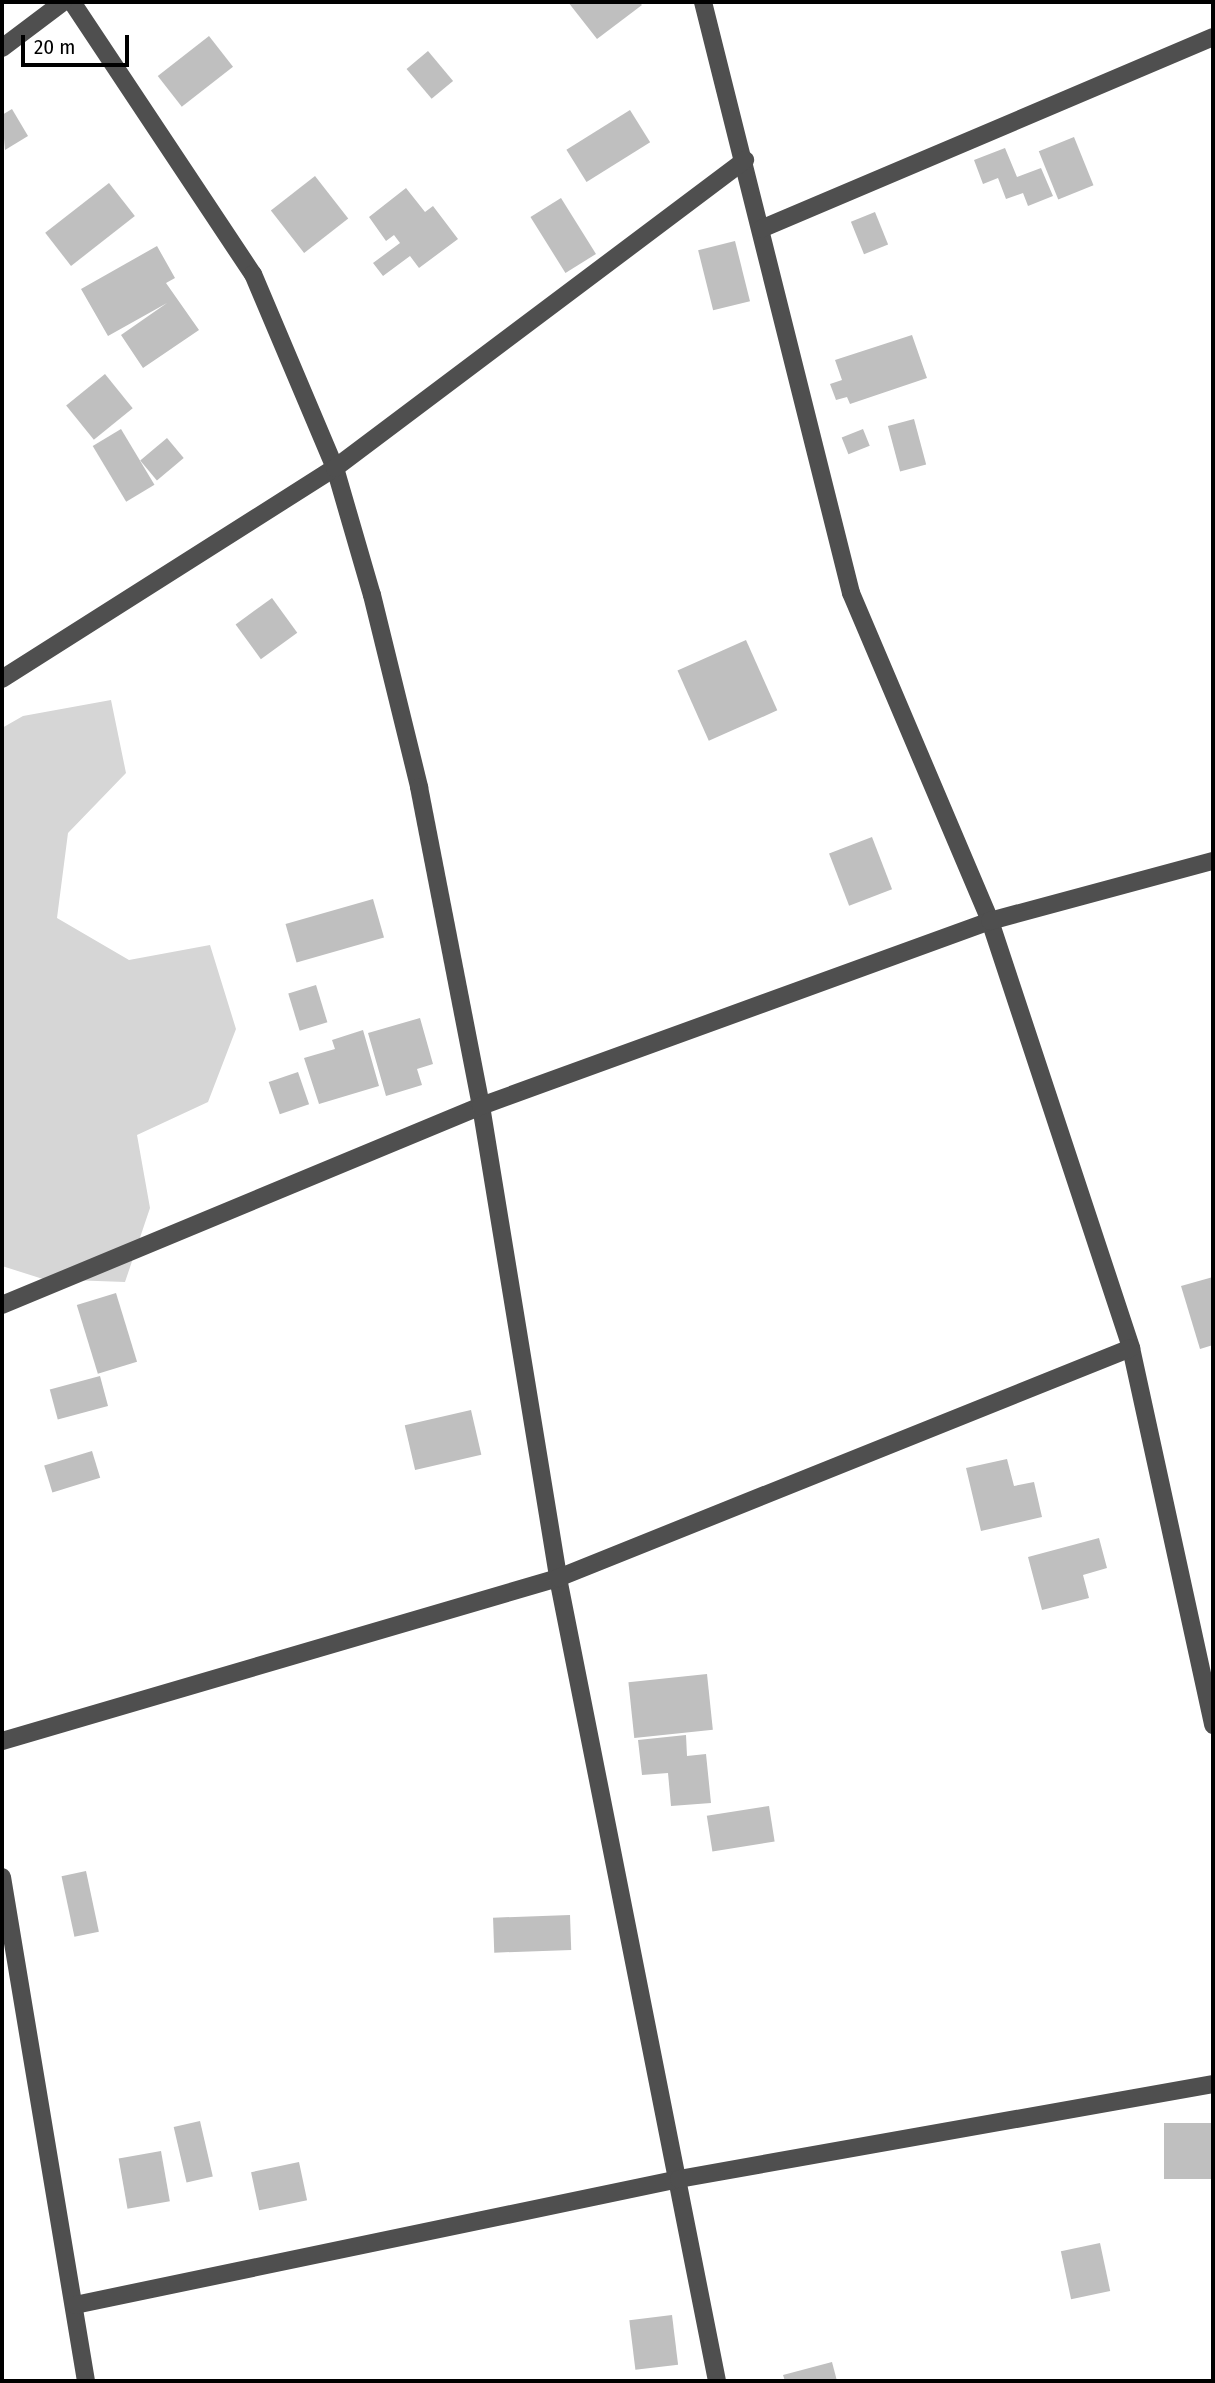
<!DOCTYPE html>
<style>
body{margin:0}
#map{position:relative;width:1215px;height:2383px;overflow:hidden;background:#fff;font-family:"Fira Sans Condensed",sans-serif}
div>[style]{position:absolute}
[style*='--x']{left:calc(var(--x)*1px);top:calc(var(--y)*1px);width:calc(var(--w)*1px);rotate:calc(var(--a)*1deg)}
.green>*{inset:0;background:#d6d6d6}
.building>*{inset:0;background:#bfbfbf;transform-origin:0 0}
.minor>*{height:18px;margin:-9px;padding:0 9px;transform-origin:9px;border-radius:9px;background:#4f4f4f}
span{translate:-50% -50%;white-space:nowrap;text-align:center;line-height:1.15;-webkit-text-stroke:5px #fff;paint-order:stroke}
.frame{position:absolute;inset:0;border:4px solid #000;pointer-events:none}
.scale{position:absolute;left:21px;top:35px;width:108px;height:32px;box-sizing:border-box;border:4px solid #000;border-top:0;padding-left:9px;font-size:21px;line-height:24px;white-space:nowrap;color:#000;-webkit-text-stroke:5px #fff;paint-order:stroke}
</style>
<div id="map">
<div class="green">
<div style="clip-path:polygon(111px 700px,126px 773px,68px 833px,57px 918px,129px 960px,210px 945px,236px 1029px,208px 1102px,137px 1135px,150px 1208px,125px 1282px,43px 1279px,2px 1266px,2px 728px,23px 716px)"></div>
</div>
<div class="building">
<div style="clip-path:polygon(568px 2px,639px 2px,642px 5px,597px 39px)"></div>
<div style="left:209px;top:36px;width:39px;height:65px;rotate:52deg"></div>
<div style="left:428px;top:51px;width:39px;height:28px;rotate:50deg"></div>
<div style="clip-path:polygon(12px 109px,28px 136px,5px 150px,2px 115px)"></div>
<div style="left:630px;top:110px;width:38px;height:75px;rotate:58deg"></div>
<div style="left:1074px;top:137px;width:52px;height:38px;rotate:68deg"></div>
<div style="clip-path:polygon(1005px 148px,1017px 177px,1041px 168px,1053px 196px,1028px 206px,1023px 193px,1006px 199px,998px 178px,983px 184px,974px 160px)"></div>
<div style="left:315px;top:176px;width:54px;height:56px;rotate:52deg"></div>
<div style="left:109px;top:183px;width:42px;height:81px;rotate:52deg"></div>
<div style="clip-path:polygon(406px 188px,425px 212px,433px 206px,458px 239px,419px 268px,410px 256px,383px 276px,373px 263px,400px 243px,394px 235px,386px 241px,369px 217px)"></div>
<div style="left:561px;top:198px;width:66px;height:36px;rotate:58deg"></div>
<div style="left:875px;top:212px;width:35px;height:26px;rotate:68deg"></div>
<div style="left:735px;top:241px;width:62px;height:38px;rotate:76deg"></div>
<div style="clip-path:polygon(157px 246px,175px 278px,166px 283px,199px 330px,143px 368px,121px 335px,167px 303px,108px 336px,81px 289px)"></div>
<div style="clip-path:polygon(912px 335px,927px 378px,850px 404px,847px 397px,836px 400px,830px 384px,842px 380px,835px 360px)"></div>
<div style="left:105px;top:374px;width:44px;height:50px;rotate:51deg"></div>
<div style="left:914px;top:419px;width:47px;height:27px;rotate:75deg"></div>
<div style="left:121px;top:429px;width:65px;height:33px;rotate:59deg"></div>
<div style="left:863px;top:429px;width:18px;height:23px;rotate:68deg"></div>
<div style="left:167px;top:438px;width:26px;height:35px;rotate:50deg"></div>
<div style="left:272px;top:598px;width:43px;height:45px;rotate:54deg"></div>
<div style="left:746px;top:640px;width:77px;height:75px;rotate:66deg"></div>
<div style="left:872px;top:837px;width:56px;height:46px;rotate:69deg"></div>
<div style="left:373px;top:899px;width:40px;height:91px;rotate:74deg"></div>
<div style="left:316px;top:985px;width:39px;height:29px;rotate:73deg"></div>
<div style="clip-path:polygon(420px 1018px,433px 1064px,417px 1069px,422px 1085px,386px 1096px,368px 1033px)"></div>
<div style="clip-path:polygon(363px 1030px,379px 1086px,319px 1104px,304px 1058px,335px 1049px,332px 1040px)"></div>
<div style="left:298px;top:1072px;width:34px;height:31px;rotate:71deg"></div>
<div style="clip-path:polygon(1213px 1277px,1213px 1345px,1200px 1349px,1181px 1286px)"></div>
<div style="left:116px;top:1293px;width:72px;height:41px;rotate:73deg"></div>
<div style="left:100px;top:1376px;width:31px;height:52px;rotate:75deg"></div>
<div style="left:471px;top:1410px;width:46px;height:68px;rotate:77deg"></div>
<div style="left:92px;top:1451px;width:28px;height:50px;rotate:73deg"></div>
<div style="clip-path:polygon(1007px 1459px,1014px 1486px,1034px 1482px,1042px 1517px,981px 1531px,966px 1468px)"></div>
<div style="clip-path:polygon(1099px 1538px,1107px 1568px,1083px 1575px,1089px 1598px,1042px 1610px,1028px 1557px)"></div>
<div style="left:707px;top:1674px;width:56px;height:79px;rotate:84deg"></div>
<div style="clip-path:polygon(686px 1735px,687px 1756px,706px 1754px,711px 1803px,671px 1806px,668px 1773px,642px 1775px,638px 1740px)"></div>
<div style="left:769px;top:1806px;width:36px;height:63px;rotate:81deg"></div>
<div style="left:86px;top:1871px;width:62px;height:25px;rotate:78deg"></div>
<div style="left:570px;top:1915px;width:35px;height:77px;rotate:88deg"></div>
<div style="left:200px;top:2121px;width:57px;height:27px;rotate:77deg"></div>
<div style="left:1213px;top:2123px;width:56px;height:49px;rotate:90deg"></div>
<div style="left:161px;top:2151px;width:51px;height:43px;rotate:80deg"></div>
<div style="left:299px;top:2162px;width:39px;height:49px;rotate:78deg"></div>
<div style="left:1100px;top:2243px;width:49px;height:40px;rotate:78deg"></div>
<div style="left:672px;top:2315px;width:50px;height:43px;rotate:83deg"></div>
<div style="clip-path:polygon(832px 2362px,837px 2381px,785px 2381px,783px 2375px)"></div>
</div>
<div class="minor">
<div style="--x:72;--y:2;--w:327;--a:56.4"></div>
<div style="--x:253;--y:274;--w:211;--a:67.1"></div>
<div style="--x:335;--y:468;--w:132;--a:73.8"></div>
<div style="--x:372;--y:595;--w:198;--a:76.2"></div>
<div style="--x:419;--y:787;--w:325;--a:79"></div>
<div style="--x:481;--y:1106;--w:478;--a:80.7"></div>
<div style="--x:558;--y:1578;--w:819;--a:78.8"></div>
<div style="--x:703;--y:2;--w:609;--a:75.94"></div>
<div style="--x:851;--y:593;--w:356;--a:67"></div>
<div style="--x:990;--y:921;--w:450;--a:71.7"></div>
<div style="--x:1131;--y:1348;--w:386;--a:77.7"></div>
<div style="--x:2;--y:48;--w:76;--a:-37"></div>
<div style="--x:761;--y:229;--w:491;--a:-23"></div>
<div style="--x:2;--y:679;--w:394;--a:-32.4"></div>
<div style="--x:335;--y:468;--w:513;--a:-36.91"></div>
<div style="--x:2;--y:1305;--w:519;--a:-22.56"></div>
<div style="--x:481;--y:1106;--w:542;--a:-19.97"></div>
<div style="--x:990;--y:921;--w:231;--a:-15.1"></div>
<div style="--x:2;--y:1741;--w:579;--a:-16.34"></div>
<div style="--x:558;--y:1578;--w:617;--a:-21.87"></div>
<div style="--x:2;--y:1877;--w:511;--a:80.54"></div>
<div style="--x:75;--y:2305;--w:617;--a:-11.78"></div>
<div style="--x:679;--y:2179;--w:542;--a:-10.09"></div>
</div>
<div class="frame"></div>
<div class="scale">20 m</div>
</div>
